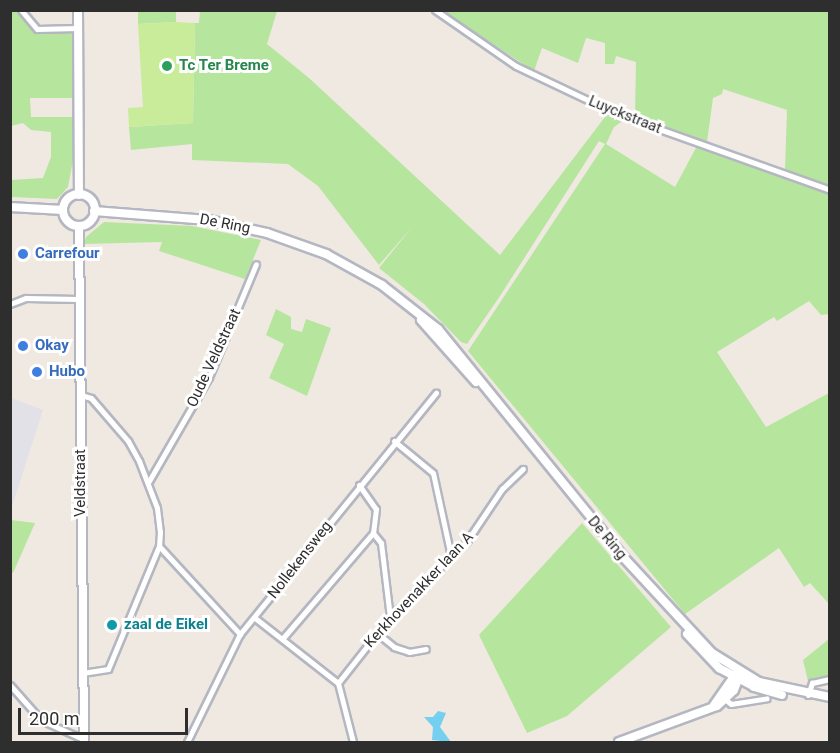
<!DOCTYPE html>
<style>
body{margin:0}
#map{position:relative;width:840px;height:753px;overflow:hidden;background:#efe9e1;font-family:Roboto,sans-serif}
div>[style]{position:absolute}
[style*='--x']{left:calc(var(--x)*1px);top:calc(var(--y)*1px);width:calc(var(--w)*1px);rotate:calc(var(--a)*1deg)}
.industrial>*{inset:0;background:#e3e1e8}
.green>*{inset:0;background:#b6e59e}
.pitch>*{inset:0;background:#c9ec9a}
.water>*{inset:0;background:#75cff0}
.roads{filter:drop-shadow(2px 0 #b4b7c1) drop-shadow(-2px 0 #b4b7c1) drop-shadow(0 2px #b4b7c1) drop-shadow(0 -2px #b4b7c1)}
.street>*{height:5px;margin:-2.5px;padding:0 2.5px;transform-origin:2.5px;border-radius:2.5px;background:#fff}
.secondary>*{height:8px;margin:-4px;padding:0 4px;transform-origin:4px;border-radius:4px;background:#fff}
.secondary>.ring{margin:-4px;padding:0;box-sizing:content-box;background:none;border:8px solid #fff;border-radius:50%}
.dots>*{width:16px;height:16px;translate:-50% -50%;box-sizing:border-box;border:3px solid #fff;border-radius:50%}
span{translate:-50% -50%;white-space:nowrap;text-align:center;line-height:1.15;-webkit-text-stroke:6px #fff;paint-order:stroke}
.leisure-label{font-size:15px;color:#27864d;font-weight:700}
.left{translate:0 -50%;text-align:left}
.street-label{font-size:15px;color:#2e2e2e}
.shop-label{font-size:15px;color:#366cbe;font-weight:700}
.culture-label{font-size:15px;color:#0d838f;font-weight:700}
.frame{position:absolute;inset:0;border:12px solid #2e2e2e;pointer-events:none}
.scale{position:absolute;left:18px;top:708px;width:170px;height:27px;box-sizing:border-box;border:3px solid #2e2e2e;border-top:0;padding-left:8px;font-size:18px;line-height:21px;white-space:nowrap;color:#2e2e2e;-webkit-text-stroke:4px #fff;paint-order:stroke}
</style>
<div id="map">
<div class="industrial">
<div style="clip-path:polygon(11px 398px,43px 410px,11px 510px,10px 398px)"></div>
</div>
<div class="green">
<div style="clip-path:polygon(16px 10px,33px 32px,74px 31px,74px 98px,30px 98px,31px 117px,74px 117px,74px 155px,68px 187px,57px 199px,11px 197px,11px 180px,43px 178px,51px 157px,51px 132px,31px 130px,23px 123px,11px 126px,10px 11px)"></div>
<div style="clip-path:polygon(105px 11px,176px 11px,176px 22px,138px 24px,138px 11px)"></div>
<div style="clip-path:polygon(200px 11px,277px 11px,267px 44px,309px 78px,500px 255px,608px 113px,605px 112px,608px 103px,635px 115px,636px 62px,616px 56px,614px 64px,605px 64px,605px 43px,586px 38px,578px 63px,542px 48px,534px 71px,442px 11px,829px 11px,829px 187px,785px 171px,787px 110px,723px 89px,722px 94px,713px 98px,707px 142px,638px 117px,636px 124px,624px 120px,614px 127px,606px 144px,675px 187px,697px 146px,829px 194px,829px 314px,821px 315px,809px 301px,777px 321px,774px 317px,717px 352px,766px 427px,829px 393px,829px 604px,810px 583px,804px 587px,779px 548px,685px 614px,468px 351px,605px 144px,599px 141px,500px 296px,467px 344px,461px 342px,424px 304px,379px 268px,412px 227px,379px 265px,318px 186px,288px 164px,192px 160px,192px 144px,131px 150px,129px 127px,193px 123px,195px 23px,199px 23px)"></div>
<div style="clip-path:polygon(104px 222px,192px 226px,261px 240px,245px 279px,159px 251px,162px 242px,84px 244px,86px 237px)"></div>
<div style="clip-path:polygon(276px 309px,291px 317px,291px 329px,302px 332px,306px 319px,331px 328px,307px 396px,269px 378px,284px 344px,266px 335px)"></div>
<div style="clip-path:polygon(11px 520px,35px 523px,13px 573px,11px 572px)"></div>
<div style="clip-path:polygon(582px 523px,671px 627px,567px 716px,527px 733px,479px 635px)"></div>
<div style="clip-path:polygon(829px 639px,829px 677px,808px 681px,803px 660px)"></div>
</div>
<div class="pitch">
<div style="clip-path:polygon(176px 22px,195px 23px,193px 123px,129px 127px,128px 108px,143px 107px,138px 24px)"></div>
</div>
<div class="water">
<div style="clip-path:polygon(438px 711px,446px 713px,440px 727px,451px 742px,432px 740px,433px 727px,424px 717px,433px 717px)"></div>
</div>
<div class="roads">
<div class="street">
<div style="--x:21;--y:10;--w:25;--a:50"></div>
<div style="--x:37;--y:29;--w:41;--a:-1.4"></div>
<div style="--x:435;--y:10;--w:98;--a:34.7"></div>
<div style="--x:516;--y:66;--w:112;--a:25.4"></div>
<div style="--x:617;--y:114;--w:226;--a:19.6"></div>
<div style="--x:10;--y:304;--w:17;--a:-21"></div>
<div style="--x:26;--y:298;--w:52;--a:1.1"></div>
<div style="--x:81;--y:395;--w:10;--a:17"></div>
<div style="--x:91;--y:398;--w:57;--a:49.3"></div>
<div style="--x:128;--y:441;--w:23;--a:61"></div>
<div style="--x:139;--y:461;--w:50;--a:69"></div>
<div style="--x:157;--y:508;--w:24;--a:83"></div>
<div style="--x:160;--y:532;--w:14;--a:94"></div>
<div style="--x:159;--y:546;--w:133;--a:112.5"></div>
<div style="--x:108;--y:669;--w:26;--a:171"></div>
<div style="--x:394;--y:441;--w:50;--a:39.4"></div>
<div style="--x:433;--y:473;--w:85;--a:77.8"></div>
<div style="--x:149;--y:481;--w:120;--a:-60"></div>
<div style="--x:209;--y:377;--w:122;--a:-67.4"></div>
<div style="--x:359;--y:485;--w:29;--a:55"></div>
<div style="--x:376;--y:509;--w:24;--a:97"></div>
<div style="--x:373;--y:533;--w:13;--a:51"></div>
<div style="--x:381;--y:543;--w:75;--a:83.1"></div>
<div style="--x:159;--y:546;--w:120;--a:47.4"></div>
<div style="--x:255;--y:618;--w:105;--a:38.1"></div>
<div style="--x:338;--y:683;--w:61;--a:75.7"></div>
<div style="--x:377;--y:633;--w:22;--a:39"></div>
<div style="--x:394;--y:647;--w:16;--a:18"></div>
<div style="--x:409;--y:652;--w:17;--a:-10"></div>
<div style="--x:283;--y:638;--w:138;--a:-49.4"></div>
<div style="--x:338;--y:683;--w:84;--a:-51.8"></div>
<div style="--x:390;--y:617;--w:108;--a:-44.6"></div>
<div style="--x:467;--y:541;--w:63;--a:-56.1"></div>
<div style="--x:502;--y:489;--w:29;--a:-44"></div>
<div style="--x:10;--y:685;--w:47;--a:48.5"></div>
<div style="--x:41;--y:720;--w:46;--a:24.3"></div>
<div style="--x:808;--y:695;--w:13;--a:-72"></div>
<div style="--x:812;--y:683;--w:18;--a:-13"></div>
<div style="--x:726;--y:700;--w:6;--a:39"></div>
<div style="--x:731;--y:704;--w:36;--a:-9"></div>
<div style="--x:187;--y:742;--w:120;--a:-63.9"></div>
<div style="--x:240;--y:634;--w:311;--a:-50.9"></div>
</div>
<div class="secondary">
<div style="--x:78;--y:10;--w:185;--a:89.7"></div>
<div class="ring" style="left:63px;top:194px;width:24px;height:24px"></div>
<div style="--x:10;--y:207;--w:53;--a:3.2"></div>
<div style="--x:94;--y:211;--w:114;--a:4.5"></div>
<div style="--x:208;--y:220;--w:60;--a:12.4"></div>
<div style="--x:267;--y:233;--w:63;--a:19.6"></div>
<div style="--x:326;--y:254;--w:64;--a:29"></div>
<div style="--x:382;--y:285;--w:71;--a:38.2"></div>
<div style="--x:438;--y:329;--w:296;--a:50.9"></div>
<div style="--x:625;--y:559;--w:128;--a:47.2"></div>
<div style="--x:712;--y:653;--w:55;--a:31.7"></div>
<div style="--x:759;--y:682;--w:73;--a:11.9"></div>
<div style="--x:79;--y:226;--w:516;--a:89.44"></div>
<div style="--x:421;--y:320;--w:83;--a:48.4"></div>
<div style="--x:687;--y:634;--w:47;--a:46.7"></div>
<div style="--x:719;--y:668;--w:40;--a:28"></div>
<div style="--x:754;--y:687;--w:29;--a:16"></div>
<div style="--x:714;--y:705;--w:38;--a:-55"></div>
<div style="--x:619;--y:742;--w:104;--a:-20.2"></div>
<div style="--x:717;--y:706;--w:23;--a:-43"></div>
<div style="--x:734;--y:690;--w:17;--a:-69"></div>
</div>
</div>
<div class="dots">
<div style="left:167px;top:66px;background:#2e9e5b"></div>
<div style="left:23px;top:254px;background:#3f7fe0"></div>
<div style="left:23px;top:346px;background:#3f7fe0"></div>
<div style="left:37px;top:372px;background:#3f7fe0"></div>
<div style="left:112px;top:625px;background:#0f9aa8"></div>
</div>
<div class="leisure-label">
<span class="left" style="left:179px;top:66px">Tc Ter Breme</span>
</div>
<div class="street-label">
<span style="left:625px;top:115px;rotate:22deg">Luyckstraat</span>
<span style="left:225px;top:224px;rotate:11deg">De Ring</span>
<span style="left:214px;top:358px;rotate:-65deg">Oude Veldstraat</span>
<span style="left:81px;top:483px;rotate:-90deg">Veldstraat</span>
<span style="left:607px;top:538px;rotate:50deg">De Ring</span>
<span style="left:300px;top:560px;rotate:-52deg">Nollekensweg</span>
<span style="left:419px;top:590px;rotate:-47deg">Kerkhovenakker laan A</span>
</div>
<div class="shop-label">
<span class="left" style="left:35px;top:254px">Carrefour</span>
<span class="left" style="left:35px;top:346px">Okay</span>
<span class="left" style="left:49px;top:372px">Hubo</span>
</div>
<div class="culture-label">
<span class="left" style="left:124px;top:625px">zaal de Eikel</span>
</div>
<div class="frame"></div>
<div class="scale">200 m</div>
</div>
